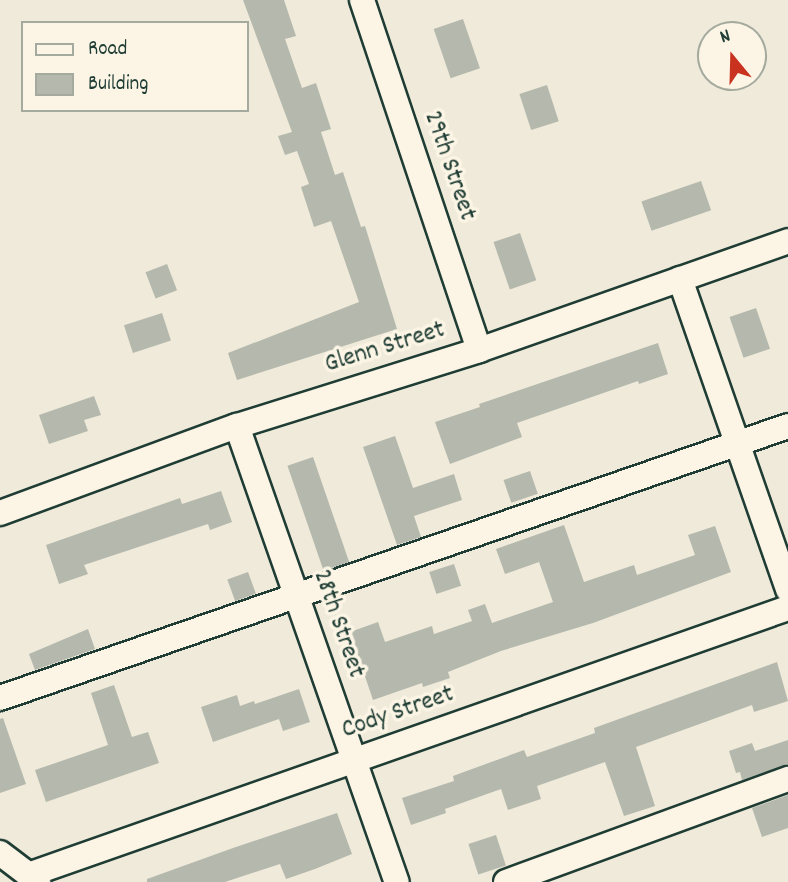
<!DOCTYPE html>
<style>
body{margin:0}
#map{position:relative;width:788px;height:882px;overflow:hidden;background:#efeada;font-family:Dekko,sans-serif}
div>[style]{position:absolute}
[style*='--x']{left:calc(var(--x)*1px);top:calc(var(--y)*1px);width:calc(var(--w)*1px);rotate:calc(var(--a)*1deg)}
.building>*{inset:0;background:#b5b9ad;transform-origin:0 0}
.roads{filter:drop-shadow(2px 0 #1f3d34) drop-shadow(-2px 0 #1f3d34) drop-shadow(0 2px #1f3d34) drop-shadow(0 -2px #1f3d34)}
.minor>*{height:24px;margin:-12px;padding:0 12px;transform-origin:12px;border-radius:12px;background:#fcf5e5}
span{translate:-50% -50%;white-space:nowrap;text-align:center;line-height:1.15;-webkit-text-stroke:7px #fcf5e5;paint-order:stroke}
.street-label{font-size:26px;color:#1f3d34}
.legend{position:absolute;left:21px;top:21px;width:228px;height:91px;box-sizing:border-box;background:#fcf5e5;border:2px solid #a4ab9e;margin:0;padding:9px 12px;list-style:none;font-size:21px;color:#1f3d34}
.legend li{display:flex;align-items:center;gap:14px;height:35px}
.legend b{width:35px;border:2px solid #a4ab9e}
.north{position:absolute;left:697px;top:21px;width:70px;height:70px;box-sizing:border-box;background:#fcf5e5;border:2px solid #a4ab9e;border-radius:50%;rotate:341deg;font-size:19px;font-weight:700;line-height:28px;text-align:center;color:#1f3d34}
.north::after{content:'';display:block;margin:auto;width:24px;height:32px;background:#c8321e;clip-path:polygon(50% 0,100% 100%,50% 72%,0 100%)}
</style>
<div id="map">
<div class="building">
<div style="clip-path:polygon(243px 0,284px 0,296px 36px,285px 39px,302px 88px,316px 83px,331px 129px,321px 132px,335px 175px,343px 172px,361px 227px,365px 226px,397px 329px,237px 380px,228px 353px,359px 302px,331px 221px,314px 227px,301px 187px,309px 184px,297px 151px,285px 155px,278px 136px,292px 132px)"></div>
<div style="left:463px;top:19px;width:52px;height:31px;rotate:71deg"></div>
<div style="left:547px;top:85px;width:38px;height:29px;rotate:72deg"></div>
<div style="left:701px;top:181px;width:31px;height:63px;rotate:71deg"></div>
<div style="left:520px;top:233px;width:50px;height:28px;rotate:71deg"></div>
<div style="left:167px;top:264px;width:28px;height:23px;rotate:69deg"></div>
<div style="left:756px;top:308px;width:43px;height:28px;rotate:71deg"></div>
<div style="left:162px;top:313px;width:29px;height:40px;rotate:72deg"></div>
<div style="clip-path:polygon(658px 343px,668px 374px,639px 384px,638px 381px,517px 423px,522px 437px,450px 464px,435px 422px,480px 407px,479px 404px)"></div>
<div style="clip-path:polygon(94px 396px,101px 415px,84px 420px,88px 431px,49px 444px,39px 415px)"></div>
<div style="clip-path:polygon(395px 436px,413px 488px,454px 474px,462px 500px,414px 516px,421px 537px,397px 545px,363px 447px)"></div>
<div style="left:313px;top:457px;width:111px;height:27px;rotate:71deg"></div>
<div style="left:530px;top:471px;width:24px;height:28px;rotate:71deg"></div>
<div style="clip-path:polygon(221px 491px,232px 522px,210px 530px,208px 524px,84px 565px,88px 574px,59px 584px,46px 545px,180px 498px,182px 504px)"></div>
<div style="clip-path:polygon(564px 525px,584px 582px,634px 565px,637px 575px,695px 555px,688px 535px,715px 526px,731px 572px,593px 623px,501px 651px,448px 672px,450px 678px,423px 687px,422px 683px,373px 700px,350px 632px,378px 622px,385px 642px,432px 626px,434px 634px,472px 621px,468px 610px,485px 604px,492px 623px,553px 602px,539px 562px,505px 574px,496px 549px)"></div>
<div style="left:454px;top:564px;width:23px;height:26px;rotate:72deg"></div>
<div style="left:248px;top:572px;width:23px;height:22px;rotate:70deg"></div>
<div style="clip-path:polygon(88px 629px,95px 649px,35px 670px,29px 654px)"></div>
<div style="clip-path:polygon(777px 662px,788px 701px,754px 712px,752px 705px,636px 747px,655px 806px,624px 816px,605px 762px,537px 786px,541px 799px,508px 810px,501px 789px,445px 809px,446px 813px,411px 825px,402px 798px,454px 781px,453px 776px,524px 750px,527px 757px,595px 733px,594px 728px)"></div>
<div style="clip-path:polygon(114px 685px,132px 737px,148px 732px,159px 763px,46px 802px,35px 770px,108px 745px,91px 693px)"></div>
<div style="clip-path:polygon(299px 689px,310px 722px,283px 731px,279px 719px,213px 742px,201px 707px,237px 695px,240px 706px,254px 701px,255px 704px)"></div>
<div style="clip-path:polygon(3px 718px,26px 784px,0 793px,0 719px)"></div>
<div style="clip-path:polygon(788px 740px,788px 764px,742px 780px,740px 772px,736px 773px,729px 751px,752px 743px,755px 751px)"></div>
<div style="clip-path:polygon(788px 795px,788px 828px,762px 837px,752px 808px)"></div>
<div style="clip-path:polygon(337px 813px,352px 854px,315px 869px,286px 879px,280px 864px,225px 882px,147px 882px,147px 879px,233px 848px)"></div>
<div style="left:496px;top:835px;width:32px;height:29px;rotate:72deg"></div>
</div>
<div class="roads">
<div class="minor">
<div style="--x:362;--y:0;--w:369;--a:71.5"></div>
<div style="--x:680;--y:279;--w:329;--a:70.8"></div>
<div style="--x:237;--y:426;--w:483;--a:70.7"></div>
<div style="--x:0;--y:513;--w:252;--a:-20.2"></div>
<div style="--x:237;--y:426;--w:254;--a:-17.4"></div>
<div style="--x:479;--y:350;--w:328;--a:-19.4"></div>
<div style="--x:0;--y:698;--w:834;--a:-19.04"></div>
<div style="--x:0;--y:853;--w:48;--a:37.3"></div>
<div style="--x:28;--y:875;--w:806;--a:-19.36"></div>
<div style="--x:506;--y:882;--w:300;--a:-20.1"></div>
</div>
</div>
<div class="street-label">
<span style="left:449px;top:166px;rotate:71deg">29th Street</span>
<span style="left:385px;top:348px;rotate:-17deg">Glenn Street</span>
<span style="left:338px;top:624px;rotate:71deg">28th Street</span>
<span style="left:398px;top:713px;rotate:-19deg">Cody Street</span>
</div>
<ul class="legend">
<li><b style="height:9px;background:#fcf5e5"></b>Road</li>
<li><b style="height:19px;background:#b5b9ad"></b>Building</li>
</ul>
<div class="north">N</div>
</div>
